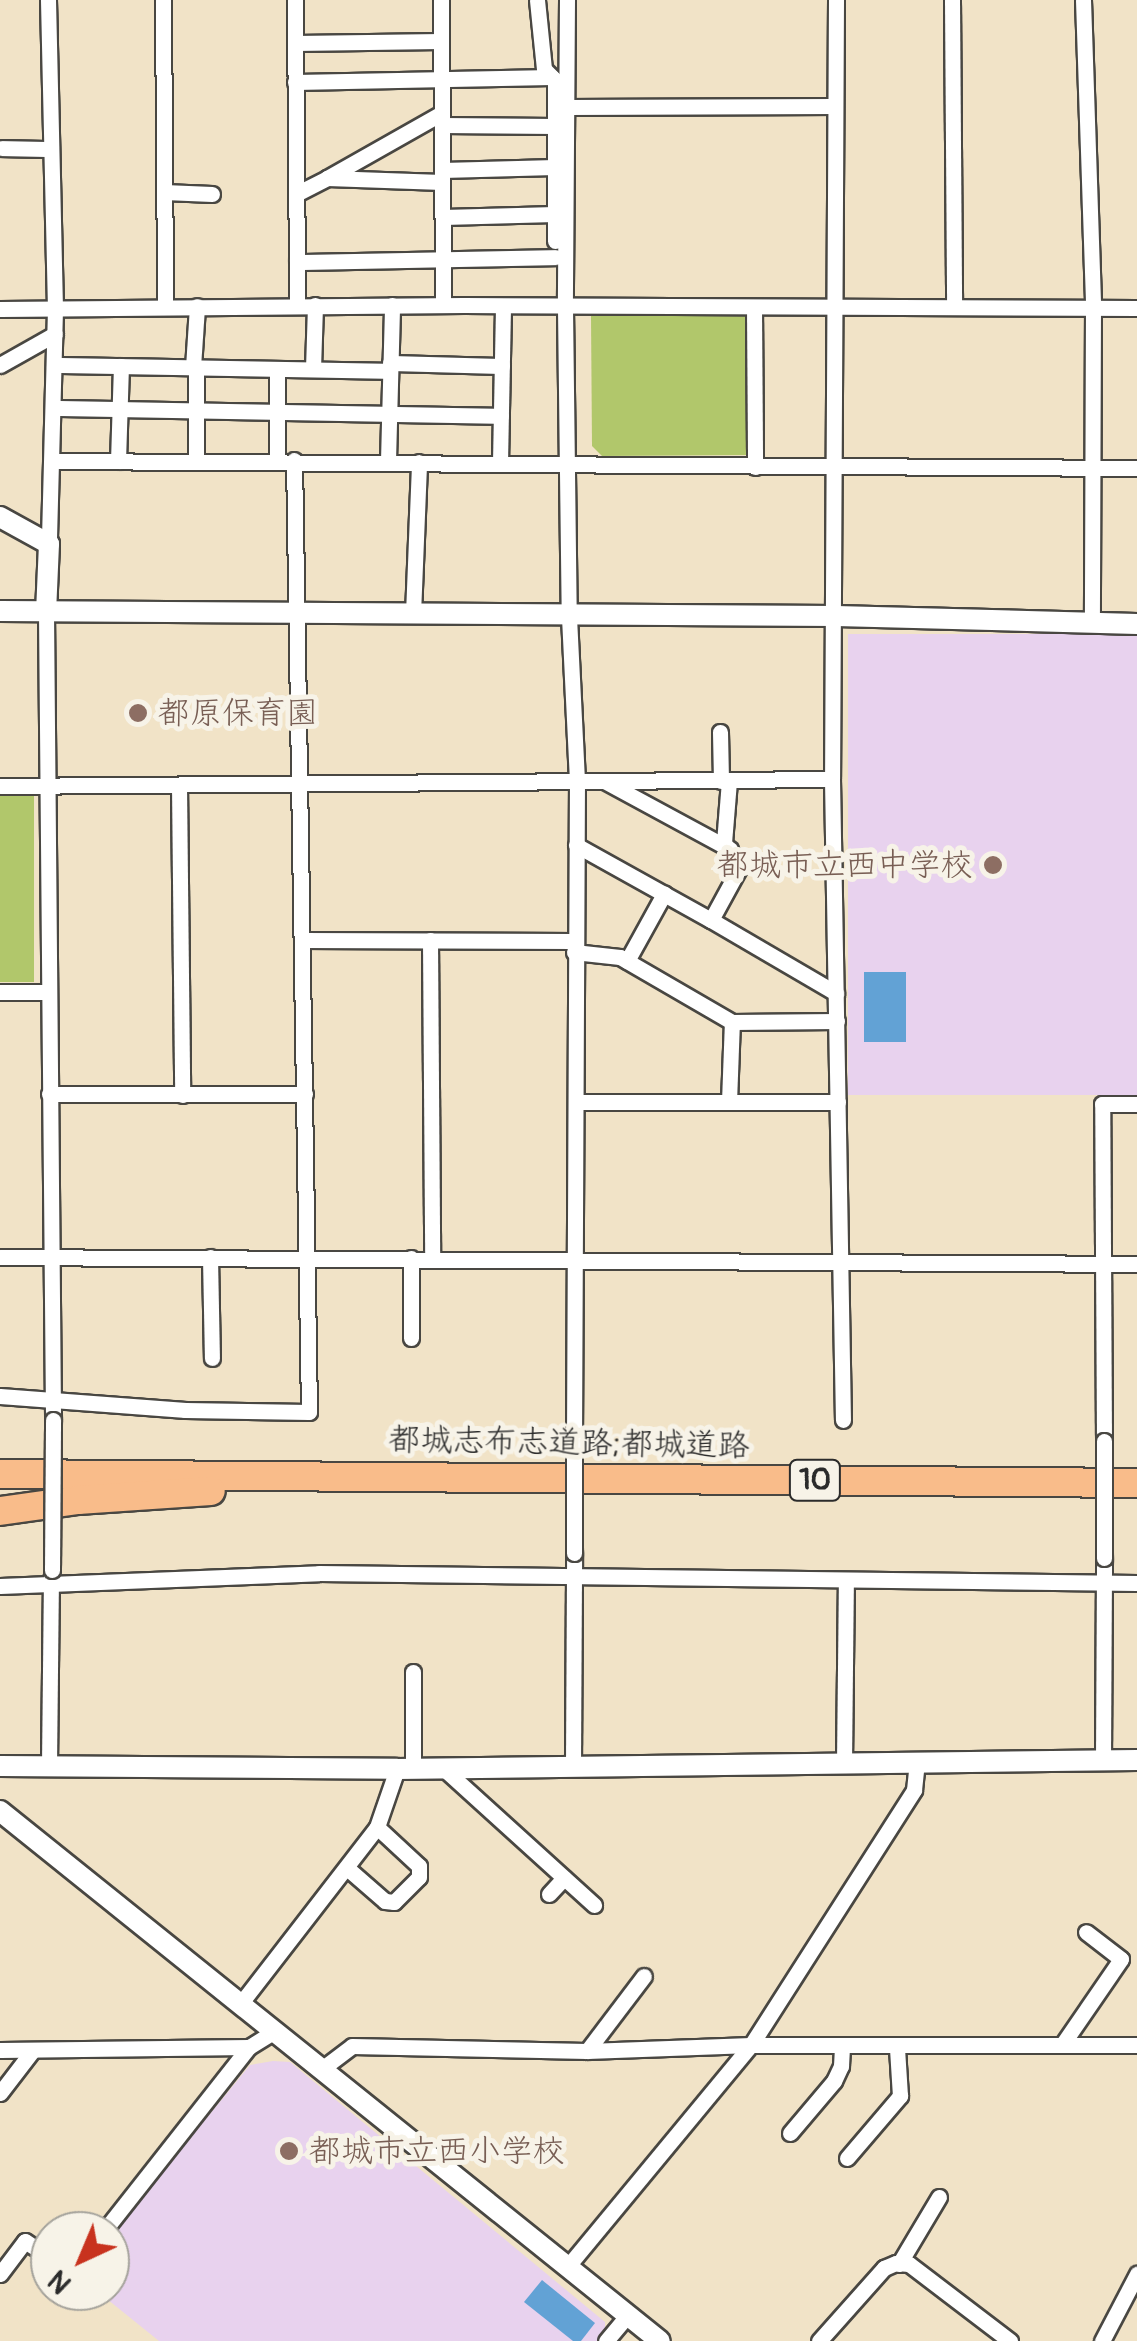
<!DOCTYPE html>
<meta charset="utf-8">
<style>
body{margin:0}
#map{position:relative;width:1137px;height:2341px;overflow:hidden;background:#f1e3c7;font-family:Pangolin,"Klee One",sans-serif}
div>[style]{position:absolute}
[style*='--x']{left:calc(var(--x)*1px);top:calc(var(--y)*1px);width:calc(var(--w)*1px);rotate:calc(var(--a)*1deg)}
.built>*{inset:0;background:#e8d2ee;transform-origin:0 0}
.green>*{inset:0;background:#b1c76b;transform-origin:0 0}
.water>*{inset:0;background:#62a2d5;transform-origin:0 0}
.roads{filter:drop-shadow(2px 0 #494742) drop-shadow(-2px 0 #494742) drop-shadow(0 2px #494742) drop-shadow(0 -2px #494742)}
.minor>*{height:15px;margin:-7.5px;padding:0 7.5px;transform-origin:7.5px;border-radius:7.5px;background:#fff}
.tertiary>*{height:20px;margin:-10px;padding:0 10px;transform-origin:10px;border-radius:10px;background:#fff}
.motorway>*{height:28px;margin:-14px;padding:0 14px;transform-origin:14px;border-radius:14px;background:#f9bc8a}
.bridges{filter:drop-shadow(2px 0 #494742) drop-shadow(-2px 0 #494742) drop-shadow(0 2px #494742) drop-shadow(0 -2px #494742)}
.minor-bridge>*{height:15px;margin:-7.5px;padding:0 7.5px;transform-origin:7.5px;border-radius:7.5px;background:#fff}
.dots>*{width:28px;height:28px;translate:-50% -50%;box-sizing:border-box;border:5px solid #f7f3e8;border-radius:50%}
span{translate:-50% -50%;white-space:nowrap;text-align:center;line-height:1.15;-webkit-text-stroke:10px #f7f3e8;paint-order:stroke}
.shield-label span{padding:2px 8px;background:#f7f3e8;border:2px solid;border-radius:8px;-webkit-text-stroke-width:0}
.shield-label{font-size:30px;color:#2b2b2b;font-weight:700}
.education-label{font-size:32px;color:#785e54}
.left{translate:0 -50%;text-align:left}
.right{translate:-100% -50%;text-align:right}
.street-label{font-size:32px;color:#2b2b2b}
.north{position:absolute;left:30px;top:2211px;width:100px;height:100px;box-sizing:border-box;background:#f7f3e8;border:2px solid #a5a39c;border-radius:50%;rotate:224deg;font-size:28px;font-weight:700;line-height:40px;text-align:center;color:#2b2b2b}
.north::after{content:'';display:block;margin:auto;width:35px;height:45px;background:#c8321e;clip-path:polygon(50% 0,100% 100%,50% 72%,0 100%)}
</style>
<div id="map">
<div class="built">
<div style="left:848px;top:634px;width:289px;height:461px"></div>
<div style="clip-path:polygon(273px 2061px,290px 2062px,605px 2322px,605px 2333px,598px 2341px,159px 2341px,97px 2291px,110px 2291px,110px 2236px,250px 2065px)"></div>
</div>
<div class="green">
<div style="clip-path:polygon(749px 314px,751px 455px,602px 456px,592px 446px,591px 316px)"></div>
<div style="left:0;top:793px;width:34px;height:189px"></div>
</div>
<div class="water">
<div style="left:864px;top:972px;width:42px;height:70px"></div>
<div style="clip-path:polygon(542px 2280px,595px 2323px,581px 2341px,573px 2341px,524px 2302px)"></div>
</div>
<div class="roads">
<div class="minor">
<div style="--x:48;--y:0;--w:309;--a:88.7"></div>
<div style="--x:55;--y:309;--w:235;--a:91.5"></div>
<div style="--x:163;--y:0;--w:307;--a:89.6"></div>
<div style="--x:295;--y:0;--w:305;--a:89.6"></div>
<div style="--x:441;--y:0;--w:305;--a:89.6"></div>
<div style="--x:537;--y:0;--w:69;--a:84.2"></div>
<div style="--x:544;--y:69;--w:16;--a:45"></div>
<div style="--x:555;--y:80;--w:161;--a:90"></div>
<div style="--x:567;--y:0;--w:308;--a:90.4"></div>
<div style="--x:565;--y:308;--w:309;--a:89.3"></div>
<div style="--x:569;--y:617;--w:163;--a:87.2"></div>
<div style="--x:577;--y:780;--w:657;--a:90.26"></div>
<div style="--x:836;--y:0;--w:779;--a:90.29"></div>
<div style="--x:832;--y:779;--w:641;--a:89.02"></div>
<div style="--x:952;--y:0;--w:307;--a:89.6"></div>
<div style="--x:1083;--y:0;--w:307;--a:88.1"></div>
<div style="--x:1093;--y:307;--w:316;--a:90.2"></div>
<div style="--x:295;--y:43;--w:146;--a:-0.8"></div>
<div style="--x:295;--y:82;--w:257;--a:-1.1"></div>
<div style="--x:566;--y:107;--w:269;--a:-0.2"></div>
<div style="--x:442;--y:125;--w:113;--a:0.5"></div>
<div style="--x:2;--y:148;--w:49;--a:1.2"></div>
<div style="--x:442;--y:170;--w:113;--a:-1.5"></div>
<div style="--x:327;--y:178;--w:132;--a:-29.5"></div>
<div style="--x:164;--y:192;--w:48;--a:2.4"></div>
<div style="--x:296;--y:194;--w:35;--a:-27"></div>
<div style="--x:327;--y:178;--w:115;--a:2"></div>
<div style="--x:443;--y:217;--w:112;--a:-1.5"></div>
<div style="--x:297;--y:262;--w:258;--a:-1.1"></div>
<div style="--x:754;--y:308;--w:159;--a:89.6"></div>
<div style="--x:0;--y:309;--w:464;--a:-0.5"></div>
<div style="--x:464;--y:305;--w:673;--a:0.26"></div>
<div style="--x:390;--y:363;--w:112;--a:1.5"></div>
<div style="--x:0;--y:365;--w:63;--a:-29.4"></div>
<div style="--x:54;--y:365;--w:336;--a:1"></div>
<div style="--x:193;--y:367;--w:61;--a:-86.2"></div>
<div style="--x:277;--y:369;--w:91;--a:90"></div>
<div style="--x:313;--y:369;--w:64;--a:-88.2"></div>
<div style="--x:53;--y:408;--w:448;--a:1"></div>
<div style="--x:196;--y:460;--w:93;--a:-90"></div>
<div style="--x:53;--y:461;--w:1084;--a:0.37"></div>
<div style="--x:118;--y:461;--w:95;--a:-88.2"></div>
<div style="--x:388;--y:461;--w:156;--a:-88.5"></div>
<div style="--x:500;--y:463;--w:157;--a:-88.9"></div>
<div style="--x:46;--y:612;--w:808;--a:89.5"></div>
<div style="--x:413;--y:614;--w:152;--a:-87.7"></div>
<div style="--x:720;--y:732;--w:49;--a:88.8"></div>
<div style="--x:606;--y:782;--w:141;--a:28.4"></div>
<div style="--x:179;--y:785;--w:310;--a:89.4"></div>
<div style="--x:0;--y:786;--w:832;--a:-0.48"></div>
<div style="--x:576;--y:845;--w:154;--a:29.1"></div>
<div style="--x:711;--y:920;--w:63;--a:-61.4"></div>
<div style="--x:741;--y:865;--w:28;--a:-128"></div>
<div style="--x:724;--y:843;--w:62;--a:-85.4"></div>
<div style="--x:711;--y:920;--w:145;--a:30.3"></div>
<div style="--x:303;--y:940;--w:271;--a:0.2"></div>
<div style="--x:430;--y:940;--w:318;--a:89.6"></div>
<div style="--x:574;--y:952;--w:46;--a:6.2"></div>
<div style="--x:620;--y:957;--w:129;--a:30.1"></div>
<div style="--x:627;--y:961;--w:77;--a:-61.1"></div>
<div style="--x:0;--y:992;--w:49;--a:0"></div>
<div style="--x:49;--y:1094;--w:256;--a:0"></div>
<div style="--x:576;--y:1102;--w:262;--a:0"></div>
<div style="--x:729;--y:1102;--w:80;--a:-87.9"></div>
<div style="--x:732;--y:1022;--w:105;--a:-0.5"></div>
<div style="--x:0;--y:1257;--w:1137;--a:0.35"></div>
<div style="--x:210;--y:1257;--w:101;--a:88.9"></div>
<div style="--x:411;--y:1258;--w:80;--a:90"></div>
<div style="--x:0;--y:1396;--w:186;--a:4.3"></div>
<div style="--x:185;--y:1410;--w:124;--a:0.9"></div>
<div style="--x:309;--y:1412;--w:952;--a:-90.9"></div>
<div style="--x:1104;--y:1441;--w:337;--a:-90.3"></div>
<div style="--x:1102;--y:1104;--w:35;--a:0"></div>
<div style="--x:0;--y:1586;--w:319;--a:-2.3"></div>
<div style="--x:319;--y:1573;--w:818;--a:0.7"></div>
<div style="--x:1103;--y:1760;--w:202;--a:-89.7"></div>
<div style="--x:844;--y:1763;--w:182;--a:-89.4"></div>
<div style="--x:573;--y:1765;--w:212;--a:-89.7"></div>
<div style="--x:49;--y:1766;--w:187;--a:-89.4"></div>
<div style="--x:413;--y:1768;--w:96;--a:-90"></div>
<div style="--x:443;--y:1768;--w:204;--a:42.2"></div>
<div style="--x:347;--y:1868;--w:50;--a:41"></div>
<div style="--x:385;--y:1901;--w:9;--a:6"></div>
<div style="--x:394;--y:1902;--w:35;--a:-45"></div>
<div style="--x:419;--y:1877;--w:11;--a:-90"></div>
<div style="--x:419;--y:1866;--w:57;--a:-137.1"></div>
<div style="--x:549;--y:1894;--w:22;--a:-47"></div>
<div style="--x:241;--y:2003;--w:222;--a:-52.3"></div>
<div style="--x:377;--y:1827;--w:61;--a:-71"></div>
<div style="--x:1062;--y:2045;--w:104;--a:-55.5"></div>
<div style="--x:1121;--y:1959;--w:44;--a:-142.4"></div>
<div style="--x:0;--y:2050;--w:249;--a:-0.7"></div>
<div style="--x:249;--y:2047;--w:31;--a:-32"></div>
<div style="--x:587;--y:2051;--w:94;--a:-52.8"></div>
<div style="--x:323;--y:2068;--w:36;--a:-37"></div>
<div style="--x:352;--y:2046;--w:235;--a:1.2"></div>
<div style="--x:587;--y:2051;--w:164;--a:-2.1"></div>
<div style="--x:751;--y:2045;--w:386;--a:0"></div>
<div style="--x:0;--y:2093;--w:54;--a:-52.5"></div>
<div style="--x:790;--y:2133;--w:68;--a:-49.8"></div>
<div style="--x:834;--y:2081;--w:17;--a:-65"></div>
<div style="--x:841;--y:2066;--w:19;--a:-87"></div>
<div style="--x:847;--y:2158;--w:82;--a:-49.5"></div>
<div style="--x:900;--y:2096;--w:48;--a:-93.6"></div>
<div style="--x:104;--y:2231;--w:234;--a:-51.8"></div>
<div style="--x:899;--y:2264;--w:78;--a:-59.2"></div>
<div style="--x:568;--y:2266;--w:287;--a:-50.4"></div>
<div style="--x:751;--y:2045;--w:303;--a:-57.4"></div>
<div style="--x:914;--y:1790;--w:28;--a:-84"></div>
<div style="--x:0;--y:2274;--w:41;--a:-52.9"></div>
<div style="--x:25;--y:2241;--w:30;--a:34"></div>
<div style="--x:606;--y:2341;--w:35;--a:-50"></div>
<div style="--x:819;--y:2341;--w:98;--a:-48.3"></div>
<div style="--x:884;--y:2268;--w:13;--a:-23"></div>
<div style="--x:896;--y:2263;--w:13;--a:4"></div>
<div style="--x:909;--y:2264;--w:127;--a:37.3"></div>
<div style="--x:1102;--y:2341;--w:76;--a:-62.4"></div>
</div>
<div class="tertiary">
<div style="--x:0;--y:517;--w:56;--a:28.9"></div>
<div style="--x:49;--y:544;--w:68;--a:92.5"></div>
<div style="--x:0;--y:611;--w:836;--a:0.34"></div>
<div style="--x:836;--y:616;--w:301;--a:1.5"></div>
<div style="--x:0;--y:1766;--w:397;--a:0.4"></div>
<div style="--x:397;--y:1769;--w:740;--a:-0.7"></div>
<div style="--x:0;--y:1811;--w:846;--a:38.77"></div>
</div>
<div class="motorway">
<div style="--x:0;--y:1474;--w:1137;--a:0.45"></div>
<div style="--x:0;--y:1511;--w:79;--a:-8"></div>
<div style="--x:78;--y:1500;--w:133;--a:-3.9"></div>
</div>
</div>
<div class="bridges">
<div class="minor-bridge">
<div style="--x:574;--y:1437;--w:116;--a:90"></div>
<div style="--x:1104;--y:1558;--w:117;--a:-90"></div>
<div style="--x:52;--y:1570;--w:150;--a:-89.6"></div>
</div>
</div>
<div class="dots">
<div style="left:138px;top:713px;background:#8d6e63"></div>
<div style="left:993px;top:865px;background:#8d6e63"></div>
<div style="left:289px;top:2151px;background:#8d6e63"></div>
</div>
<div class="shield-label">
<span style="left:815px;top:1480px">10</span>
</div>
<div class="education-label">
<span class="left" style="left:158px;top:713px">都原保育園</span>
<span class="right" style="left:973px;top:865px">都城市立西中学校</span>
<span class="left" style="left:309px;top:2151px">都城市立西小学校</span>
</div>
<div class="street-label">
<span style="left:569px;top:1443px;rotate:1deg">都城志布志道路;都城道路</span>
</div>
<div class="north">N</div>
</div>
